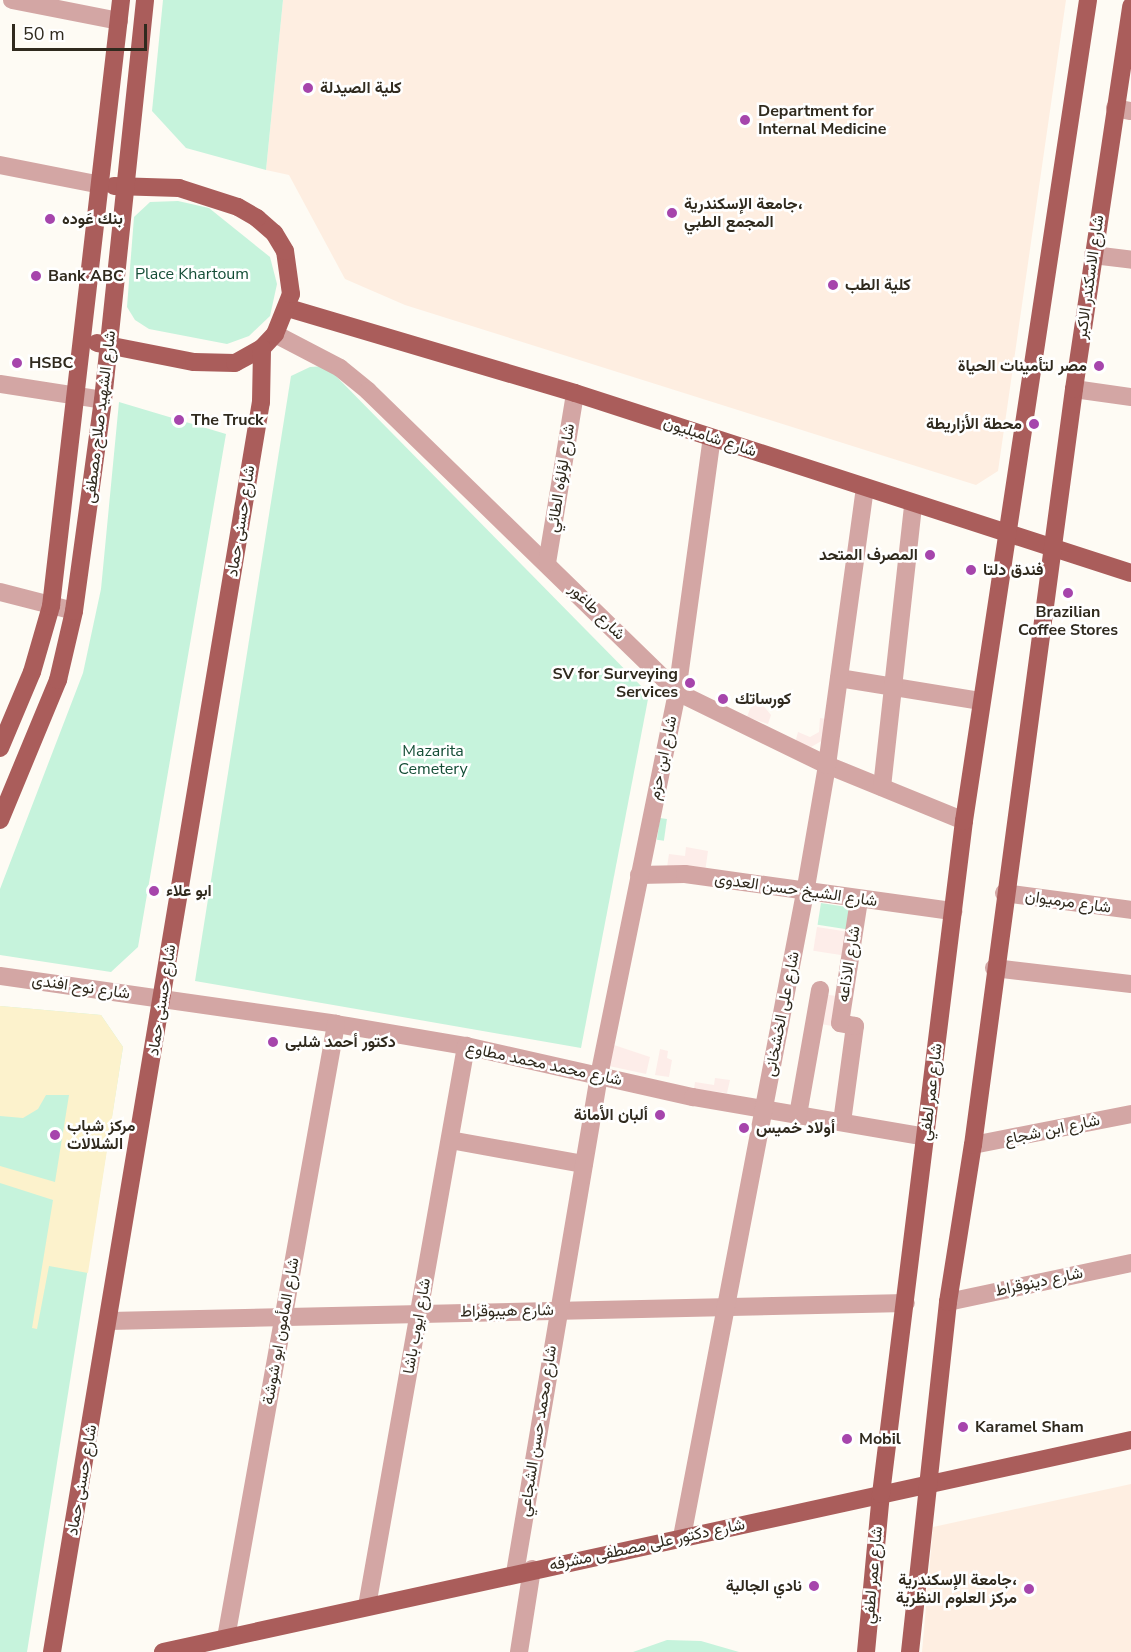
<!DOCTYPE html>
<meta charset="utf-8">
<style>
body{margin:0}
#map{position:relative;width:1131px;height:1652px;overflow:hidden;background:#fefbf4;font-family:"Nunito Sans",Vazirmatn,sans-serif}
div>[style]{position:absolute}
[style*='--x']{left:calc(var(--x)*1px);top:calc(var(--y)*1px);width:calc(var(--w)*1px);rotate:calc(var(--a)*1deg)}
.commercial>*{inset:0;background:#fdede9;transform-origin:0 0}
.education>*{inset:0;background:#feeee1}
.green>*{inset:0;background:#c6f3dc;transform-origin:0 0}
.sand>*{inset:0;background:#fcf2cc}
.minor>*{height:18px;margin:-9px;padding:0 9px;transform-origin:9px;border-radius:9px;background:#d3a6a4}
.major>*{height:18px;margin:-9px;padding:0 9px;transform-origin:9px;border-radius:9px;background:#aa5d5b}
.dots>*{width:16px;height:16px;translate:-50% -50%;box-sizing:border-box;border:3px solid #fff;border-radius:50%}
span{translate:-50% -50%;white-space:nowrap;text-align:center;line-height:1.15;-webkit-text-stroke:5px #fff;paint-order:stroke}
.poi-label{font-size:16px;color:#302a1e;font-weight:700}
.left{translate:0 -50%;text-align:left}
.right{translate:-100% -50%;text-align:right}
.park-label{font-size:16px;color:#144d36}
.street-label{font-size:16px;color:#302a1e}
.scale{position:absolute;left:12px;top:24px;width:135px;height:27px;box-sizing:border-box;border:3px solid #302a1e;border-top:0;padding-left:8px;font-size:18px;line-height:21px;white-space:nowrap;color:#302a1e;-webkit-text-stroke:4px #fff;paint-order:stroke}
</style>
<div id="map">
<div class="commercial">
<div style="clip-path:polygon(753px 701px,762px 704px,771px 715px,768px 724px,747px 717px)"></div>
<div style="clip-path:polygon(820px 718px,827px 719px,825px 739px,811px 747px,795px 743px,798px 732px,810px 737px,819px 732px)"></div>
<div style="clip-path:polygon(686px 847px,708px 851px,705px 872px,667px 867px,669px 854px,685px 856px)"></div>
<div style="left:817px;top:927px;width:31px;height:24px;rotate:9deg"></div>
<div style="left:823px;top:994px;width:18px;height:30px;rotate:9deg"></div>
<div style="clip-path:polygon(614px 1045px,650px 1057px,646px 1074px,609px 1066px)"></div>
<div style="clip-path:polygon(660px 1049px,668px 1051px,667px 1058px,672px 1060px,669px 1077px,655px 1075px)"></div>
<div style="clip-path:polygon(715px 1078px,730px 1080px,727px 1093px,694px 1089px,695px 1082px,714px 1085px)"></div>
</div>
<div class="education">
<div style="clip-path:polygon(283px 0,1066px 0,998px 471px,976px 485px,405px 305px,345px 279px,289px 175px,266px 170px)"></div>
<div style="clip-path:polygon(1131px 1484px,1131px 1652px,922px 1652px,933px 1527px)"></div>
</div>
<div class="green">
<div style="clip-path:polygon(163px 0,283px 0,266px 170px,186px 148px,152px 111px)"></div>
<div style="clip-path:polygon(178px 201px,209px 208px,270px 257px,277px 284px,270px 316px,249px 336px,227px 344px,149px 329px,135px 320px,127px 307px,134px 217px,150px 202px)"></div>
<div style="clip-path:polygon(326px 366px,649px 694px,581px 1048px,195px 981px,291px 376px,310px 367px)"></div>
<div style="clip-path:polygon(119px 402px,226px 434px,138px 947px,111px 972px,0 955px,0 889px,83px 673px,101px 589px)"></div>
<div style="left:660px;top:818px;width:7px;height:22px;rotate:8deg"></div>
<div style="left:821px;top:903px;width:31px;height:22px;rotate:9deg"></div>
<div style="clip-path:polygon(0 1006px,101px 1015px,123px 1047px,27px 1652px,0 1652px)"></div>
<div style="clip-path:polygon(667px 1640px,701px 1641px,739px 1652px,633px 1652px)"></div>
</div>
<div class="sand">
<div style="clip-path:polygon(0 1006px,101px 1015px,123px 1047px,88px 1273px,49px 1266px,37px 1329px,32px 1328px,53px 1200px,0 1183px,0 1166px,55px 1182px,69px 1095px,46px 1095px,38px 1109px,23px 1118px,0 1116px)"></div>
</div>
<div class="minor">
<div style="--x:12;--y:0;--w:109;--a:11.1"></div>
<div style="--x:1115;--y:108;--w:16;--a:11"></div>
<div style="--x:0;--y:165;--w:103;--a:11.2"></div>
<div style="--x:1093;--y:255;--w:38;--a:7"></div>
<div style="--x:275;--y:334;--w:73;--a:27.6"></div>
<div style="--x:340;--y:368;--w:36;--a:39"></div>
<div style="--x:368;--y:391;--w:431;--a:44.2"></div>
<div style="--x:677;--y:692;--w:167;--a:26"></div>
<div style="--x:827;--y:765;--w:148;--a:22.2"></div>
<div style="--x:0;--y:384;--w:104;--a:8.8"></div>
<div style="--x:1074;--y:389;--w:58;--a:8"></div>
<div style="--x:547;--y:563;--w:172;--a:-80.6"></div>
<div style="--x:0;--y:592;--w:76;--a:14.4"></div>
<div style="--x:839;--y:678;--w:144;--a:9.2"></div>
<div style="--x:882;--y:787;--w:285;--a:-83.7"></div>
<div style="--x:639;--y:875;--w:46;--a:-1.2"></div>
<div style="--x:685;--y:874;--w:271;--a:7.9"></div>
<div style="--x:1004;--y:893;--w:128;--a:7.6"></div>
<div style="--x:994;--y:968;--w:138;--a:6.7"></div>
<div style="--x:0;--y:976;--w:339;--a:8.1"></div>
<div style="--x:336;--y:1024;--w:132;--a:9.6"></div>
<div style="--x:466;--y:1046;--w:233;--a:12.7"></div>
<div style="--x:693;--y:1097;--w:236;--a:9.7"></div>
<div style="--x:798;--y:1115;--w:127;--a:-80"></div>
<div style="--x:842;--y:1122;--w:97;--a:-82.3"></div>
<div style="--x:855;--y:1026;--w:15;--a:-169"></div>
<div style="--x:840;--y:1023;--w:124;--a:-81.2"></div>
<div style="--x:450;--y:1140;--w:136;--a:10.2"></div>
<div style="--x:973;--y:1145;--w:161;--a:-11.1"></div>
<div style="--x:948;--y:1302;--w:187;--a:-12"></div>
<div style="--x:109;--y:1321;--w:797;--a:-1.29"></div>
<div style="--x:682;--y:1537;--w:656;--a:-79.19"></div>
<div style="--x:805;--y:893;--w:130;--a:-80.2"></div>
<div style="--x:827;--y:765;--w:280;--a:-82.2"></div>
<div style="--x:515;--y:1573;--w:504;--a:-80.41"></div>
<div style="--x:599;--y:1076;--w:392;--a:-78.5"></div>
<div style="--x:677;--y:692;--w:256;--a:-82.2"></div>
<div style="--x:367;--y:1606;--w:569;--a:-79.97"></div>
<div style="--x:226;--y:1638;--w:624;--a:-79.84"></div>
<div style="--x:519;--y:1652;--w:84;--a:-81.1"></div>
</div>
<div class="major">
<div style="--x:288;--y:308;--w:299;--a:16.5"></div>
<div style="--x:575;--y:393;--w:584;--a:17.94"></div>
<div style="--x:97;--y:343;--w:99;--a:11.1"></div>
<div style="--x:194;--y:362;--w:41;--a:1.4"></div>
<div style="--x:235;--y:363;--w:31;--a:-29"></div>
<div style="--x:262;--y:348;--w:19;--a:-47"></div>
<div style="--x:275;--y:334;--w:43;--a:-68.2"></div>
<div style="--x:291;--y:294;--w:43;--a:-97.9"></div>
<div style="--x:285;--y:251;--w:21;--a:-121"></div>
<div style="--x:274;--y:233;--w:23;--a:-139"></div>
<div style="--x:257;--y:218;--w:22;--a:-150"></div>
<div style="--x:238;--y:207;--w:62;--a:-162.1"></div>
<div style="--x:179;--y:188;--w:65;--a:-178.2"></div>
<div style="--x:0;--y:748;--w:82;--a:-67.2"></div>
<div style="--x:32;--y:672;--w:69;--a:-73.9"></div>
<div style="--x:51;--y:606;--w:610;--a:-83.41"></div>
<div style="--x:0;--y:820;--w:152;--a:-67.5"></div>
<div style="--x:58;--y:680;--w:71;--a:-76.9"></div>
<div style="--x:74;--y:611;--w:213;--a:-82.2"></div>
<div style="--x:103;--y:400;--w:402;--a:-84"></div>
<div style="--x:52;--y:1652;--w:1267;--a:-80.51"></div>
<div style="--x:261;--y:402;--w:54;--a:-88.9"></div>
<div style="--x:163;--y:1652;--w:991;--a:-12.35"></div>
<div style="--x:866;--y:1652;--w:159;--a:-84.6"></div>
<div style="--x:881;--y:1494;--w:678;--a:-82.97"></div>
<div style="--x:964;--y:821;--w:830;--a:-81.41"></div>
<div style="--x:910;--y:1652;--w:352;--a:-83.8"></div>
<div style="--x:948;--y:1302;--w:159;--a:-81"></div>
<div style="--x:973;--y:1145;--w:763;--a:-82.39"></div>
<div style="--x:1074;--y:389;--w:387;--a:-81.5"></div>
</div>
<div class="dots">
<div style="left:308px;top:88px;background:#a645ac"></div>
<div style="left:745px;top:120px;background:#a645ac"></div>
<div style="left:672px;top:213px;background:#a645ac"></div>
<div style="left:50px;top:219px;background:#a645ac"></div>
<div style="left:36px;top:276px;background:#a645ac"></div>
<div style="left:833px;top:285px;background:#a645ac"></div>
<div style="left:17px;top:363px;background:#a645ac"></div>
<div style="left:1099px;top:366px;background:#a645ac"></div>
<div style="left:179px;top:420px;background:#a645ac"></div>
<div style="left:1034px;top:424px;background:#a645ac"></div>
<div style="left:930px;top:555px;background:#a645ac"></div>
<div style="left:971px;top:570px;background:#a645ac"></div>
<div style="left:1068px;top:593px;background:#a645ac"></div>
<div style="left:690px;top:683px;background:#a645ac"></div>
<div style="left:723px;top:699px;background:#a645ac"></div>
<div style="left:154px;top:891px;background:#a645ac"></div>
<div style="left:273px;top:1042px;background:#a645ac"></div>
<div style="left:660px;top:1115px;background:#a645ac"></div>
<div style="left:744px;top:1128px;background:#a645ac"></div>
<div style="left:55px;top:1135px;background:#a645ac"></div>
<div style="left:963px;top:1427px;background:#a645ac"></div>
<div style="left:847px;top:1439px;background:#a645ac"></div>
<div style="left:814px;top:1586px;background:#a645ac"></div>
<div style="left:1029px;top:1589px;background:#a645ac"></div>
</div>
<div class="poi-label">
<span class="left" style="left:320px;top:88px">كلية الصيدلة</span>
<span class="left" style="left:758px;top:120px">Department for<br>Internal Medicine</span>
<span class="left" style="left:684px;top:213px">جامعة الإسكندرية،<br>المجمع الطبي</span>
<span class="left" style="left:62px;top:219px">بنك عَوده</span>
<span class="left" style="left:48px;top:276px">Bank ABC</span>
<span class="left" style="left:845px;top:285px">كلية الطب</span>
<span class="left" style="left:29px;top:363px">HSBC</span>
<span class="right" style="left:1087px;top:366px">مصر لتأمينات الحياة</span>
<span class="left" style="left:191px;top:420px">The Truck</span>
<span class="right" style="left:1022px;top:424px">محطة الأزاريطة</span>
<span class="right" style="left:918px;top:555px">المصرف المتحد</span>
<span class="left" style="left:983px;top:570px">فندق دلتا</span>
<span style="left:1068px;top:621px">Brazilian<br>Coffee Stores</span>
<span class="right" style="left:678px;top:683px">SV for Surveying<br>Services</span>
<span class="left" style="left:735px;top:699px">كورساتك</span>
<span class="left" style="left:166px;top:891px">ابو علاء</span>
<span class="left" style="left:285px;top:1042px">دكتور أحمد شلبى</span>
<span class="right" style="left:648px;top:1115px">ألبان الأمانة</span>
<span class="left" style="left:67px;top:1135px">مركز شباب<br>الشلالات</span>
<span class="left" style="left:756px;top:1128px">أولاد خميس</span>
<span class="left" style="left:975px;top:1427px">Karamel Sham</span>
<span class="left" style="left:859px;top:1439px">Mobil</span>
<span class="right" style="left:1017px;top:1589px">جامعة الإسكندرية،<br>مركز العلوم النظرية</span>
<span class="right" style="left:802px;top:1586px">نادي الجالية</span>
</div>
<div class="park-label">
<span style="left:192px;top:274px">Place Khartoum</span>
<span style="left:433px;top:760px">Mazarita<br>Cemetery</span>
</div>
<div class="street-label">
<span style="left:1090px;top:277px;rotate:-82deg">شارع الاسكندر الاكبر</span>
<span style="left:100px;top:417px;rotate:-83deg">شارع الشهيد صلاح مصطفى</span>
<span style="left:710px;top:437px;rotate:18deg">شارع شامبليون</span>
<span style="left:561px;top:478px;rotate:-81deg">شارع لؤلؤه الطائي</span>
<span style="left:241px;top:521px;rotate:-81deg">شارع حسنى حماد</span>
<span style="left:597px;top:612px;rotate:45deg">شارع طاغور</span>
<span style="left:663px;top:758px;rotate:-78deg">شارع ابن حزم</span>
<span style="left:796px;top:890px;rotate:8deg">شارع الشيخ حسن العدوى</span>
<span style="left:1068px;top:902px;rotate:8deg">شارع مرميوان</span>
<span style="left:849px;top:964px;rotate:-81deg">شارع الاذاعه</span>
<span style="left:81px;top:987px;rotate:8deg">شارع نوح افندى</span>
<span style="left:162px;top:1000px;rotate:-81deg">شارع حسنى حماد</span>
<span style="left:782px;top:1014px;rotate:-79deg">شارع على الخشخانى</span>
<span style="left:544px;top:1064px;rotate:12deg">شارع محمد محمد مطاوع</span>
<span style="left:931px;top:1092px;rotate:-83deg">شارع عمر لطفي</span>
<span style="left:1052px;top:1130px;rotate:-12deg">شارع ابن شجاع</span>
<span style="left:1039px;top:1282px;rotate:-12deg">شارع دينوقراط</span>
<span style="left:507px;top:1311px;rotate:-1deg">شارع هيبوقراط</span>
<span style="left:417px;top:1326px;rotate:-80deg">شارع ايوب باشا</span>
<span style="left:281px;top:1331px;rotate:-80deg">شارع المأمون ابو شوشة</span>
<span style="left:538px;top:1431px;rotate:-81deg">شارع محمد حسن الشجاعي</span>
<span style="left:82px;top:1480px;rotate:-80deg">شارع حسنى حماد</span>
<span style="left:647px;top:1545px;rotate:-12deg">شارع دكتور على مصطفى مشرفه</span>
<span style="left:873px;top:1575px;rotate:-85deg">شارع عمر لطفي</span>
</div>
<div class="scale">50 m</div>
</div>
